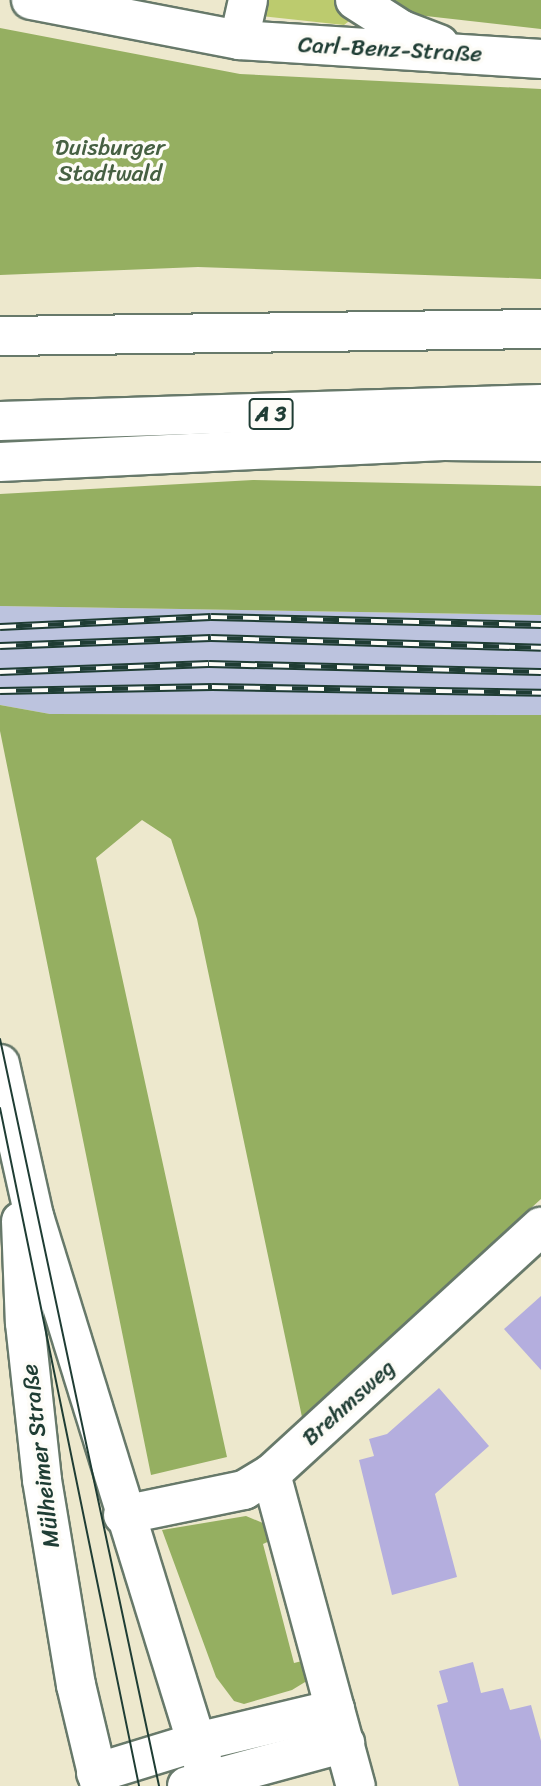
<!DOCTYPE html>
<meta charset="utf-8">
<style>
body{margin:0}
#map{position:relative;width:541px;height:1786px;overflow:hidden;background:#ede8cd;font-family:Sriracha,sans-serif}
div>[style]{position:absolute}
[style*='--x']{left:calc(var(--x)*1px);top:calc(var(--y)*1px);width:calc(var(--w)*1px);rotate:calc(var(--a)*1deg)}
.industrial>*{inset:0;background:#bcc3de}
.green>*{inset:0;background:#bccb6e}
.forest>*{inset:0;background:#95af61}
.building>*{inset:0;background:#b4aede}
.roads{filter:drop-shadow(2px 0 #67796a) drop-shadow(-2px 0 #67796a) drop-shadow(0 2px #67796a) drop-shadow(0 -2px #67796a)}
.street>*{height:38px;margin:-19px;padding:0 19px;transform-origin:19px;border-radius:19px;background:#fff}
.secondary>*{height:38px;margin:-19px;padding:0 19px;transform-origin:19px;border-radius:19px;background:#fff}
.highway>*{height:38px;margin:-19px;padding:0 19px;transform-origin:19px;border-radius:19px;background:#fff}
.tram>*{height:2px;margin:-1px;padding:0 1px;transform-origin:1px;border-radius:1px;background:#1f3d34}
.rail>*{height:8px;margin-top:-4px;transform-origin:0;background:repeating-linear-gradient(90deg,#fdfcf7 0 16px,#1f3d34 0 32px);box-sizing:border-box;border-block:2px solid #1f3d34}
span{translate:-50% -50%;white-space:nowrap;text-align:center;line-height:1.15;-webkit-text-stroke:7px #fdfcf7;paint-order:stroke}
.shield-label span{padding:2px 5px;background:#fdfcf7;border:2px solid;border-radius:5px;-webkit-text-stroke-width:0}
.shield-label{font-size:21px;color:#1f3d34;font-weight:700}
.street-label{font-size:23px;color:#1f3d34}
.park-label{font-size:23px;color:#466042}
</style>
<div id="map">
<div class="industrial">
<div style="clip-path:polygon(0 606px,541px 615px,541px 715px,50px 714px,0 705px)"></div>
</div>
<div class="green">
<div style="clip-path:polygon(264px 0,334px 0,353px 18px,344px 25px,261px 16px)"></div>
</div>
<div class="forest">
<div style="clip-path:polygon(388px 0,541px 0,541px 29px,417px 15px)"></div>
<div style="clip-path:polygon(0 28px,240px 74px,541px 89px,541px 279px,198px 267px,0 275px)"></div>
<div style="clip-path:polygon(253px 480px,541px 486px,541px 615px,0 606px,0 494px)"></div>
<div style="clip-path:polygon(0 705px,50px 714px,541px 715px,541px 1199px,302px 1417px,197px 919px,171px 839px,142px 820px,96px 858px,227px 1457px,151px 1475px,0 731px)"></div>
<div style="clip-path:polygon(246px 1516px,270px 1526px,274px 1539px,263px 1544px,294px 1663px,306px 1660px,310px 1679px,292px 1690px,244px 1704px,234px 1701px,216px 1677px,162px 1530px)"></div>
</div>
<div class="building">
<div style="clip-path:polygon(541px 1296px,541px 1370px,504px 1329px)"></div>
<div style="clip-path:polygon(439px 1388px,489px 1446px,435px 1494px,457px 1577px,392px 1595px,359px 1460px,374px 1456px,369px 1439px,387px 1434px)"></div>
<div style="clip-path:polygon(473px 1662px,481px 1693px,503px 1688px,510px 1710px,531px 1705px,541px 1741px,541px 1786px,459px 1786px,437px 1705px,448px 1702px,439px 1671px)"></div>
</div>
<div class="roads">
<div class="street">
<div style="--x:271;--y:1474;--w:323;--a:74.8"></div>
<div style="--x:123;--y:1515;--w:124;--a:-11.7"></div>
<div style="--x:244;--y:1490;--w:31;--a:-31"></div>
<div style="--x:271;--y:1474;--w:366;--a:-42.5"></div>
<div style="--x:96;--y:1773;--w:106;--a:-17.1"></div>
<div style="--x:197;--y:1742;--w:142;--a:-13.4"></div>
<div style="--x:187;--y:1786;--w:164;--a:-15.2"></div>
</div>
<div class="secondary">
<div style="--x:31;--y:0;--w:212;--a:10.9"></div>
<div style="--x:239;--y:40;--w:303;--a:3.6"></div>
<div style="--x:355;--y:0;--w:56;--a:32.6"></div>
<div style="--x:402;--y:30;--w:40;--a:21"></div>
<div style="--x:239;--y:40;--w:41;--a:-77.3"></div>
<div style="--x:0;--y:1064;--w:156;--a:77.4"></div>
<div style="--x:34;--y:1216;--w:597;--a:72.84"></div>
<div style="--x:21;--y:1221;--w:102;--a:87.8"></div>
<div style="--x:25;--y:1323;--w:158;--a:83.8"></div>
<div style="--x:42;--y:1480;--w:208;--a:80.6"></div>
<div style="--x:76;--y:1685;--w:104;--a:76.6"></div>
</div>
<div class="highway">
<div style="--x:0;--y:336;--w:541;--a:-0.74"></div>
<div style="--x:0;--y:421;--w:541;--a:-1.8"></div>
<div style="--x:0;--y:462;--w:444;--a:-2.7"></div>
<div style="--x:444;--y:441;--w:97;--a:0.6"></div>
</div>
</div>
<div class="tram">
<div style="--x:0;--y:1039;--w:764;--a:77.98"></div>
<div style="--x:0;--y:1108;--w:692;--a:78.41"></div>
</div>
<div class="rail">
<div style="--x:0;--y:627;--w:211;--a:-2.7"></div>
<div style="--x:211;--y:617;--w:330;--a:1.4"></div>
<div style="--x:0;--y:646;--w:211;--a:-2.2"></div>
<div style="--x:211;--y:638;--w:330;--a:1.7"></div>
<div style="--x:0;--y:672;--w:209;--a:-2.2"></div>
<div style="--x:209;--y:664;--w:332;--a:1.4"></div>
<div style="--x:0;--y:691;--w:212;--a:-1.1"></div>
<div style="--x:212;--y:687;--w:329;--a:1"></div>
</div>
<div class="shield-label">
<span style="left:271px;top:414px">A 3</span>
</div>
<div class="street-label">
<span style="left:390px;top:50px;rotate:3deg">Carl-Benz-Straße</span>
<span style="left:349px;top:1403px;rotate:-42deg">Brehmsweg</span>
<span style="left:41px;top:1456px;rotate:-97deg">Mülheimer Straße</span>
</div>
<div class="park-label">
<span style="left:110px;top:161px">Duisburger<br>Stadtwald</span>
</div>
</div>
